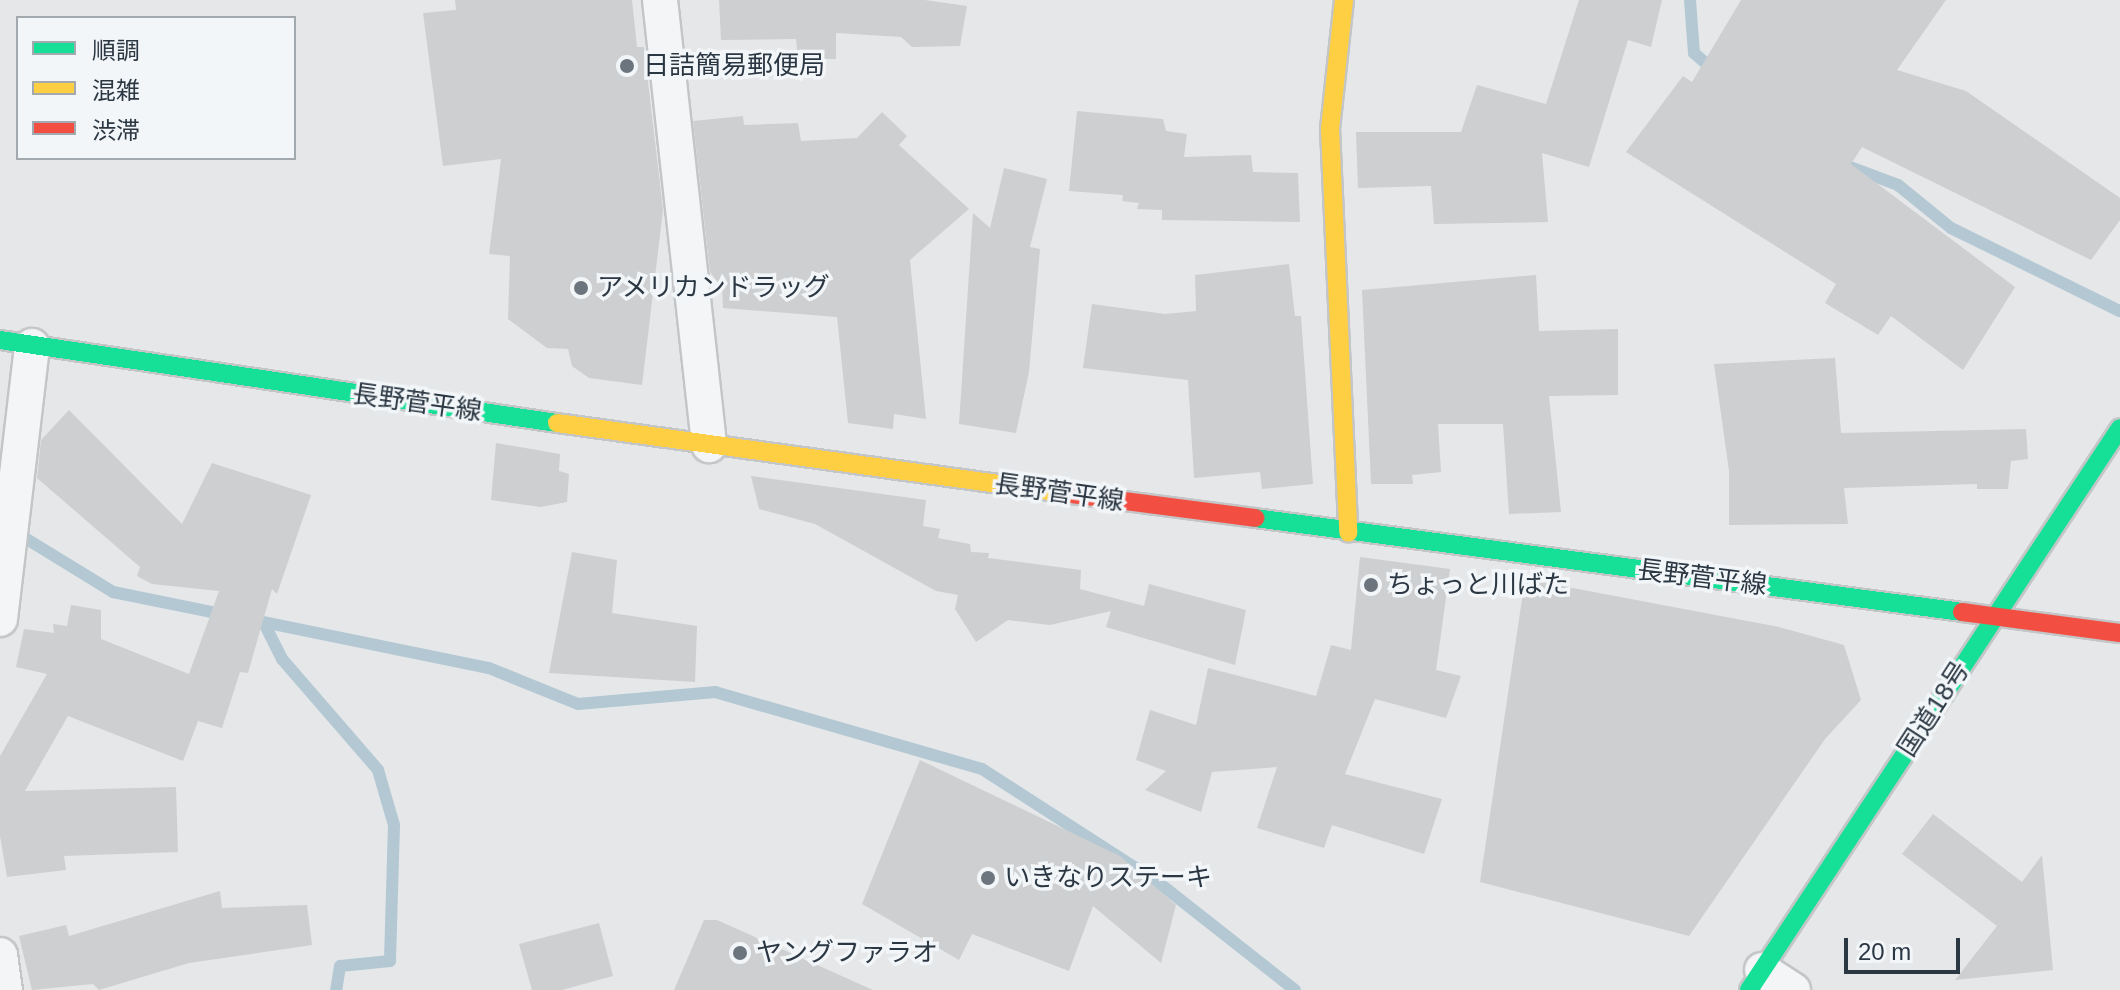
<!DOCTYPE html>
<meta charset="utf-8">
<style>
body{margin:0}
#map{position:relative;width:2120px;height:990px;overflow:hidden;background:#e5e7e9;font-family:Arial,"Noto Sans JP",sans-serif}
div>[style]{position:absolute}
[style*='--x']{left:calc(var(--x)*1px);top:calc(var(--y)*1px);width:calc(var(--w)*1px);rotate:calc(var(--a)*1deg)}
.stream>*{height:12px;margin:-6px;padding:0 6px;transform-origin:6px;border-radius:6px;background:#b3c8d3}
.building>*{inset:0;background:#cdcfd1}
.roads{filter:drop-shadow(2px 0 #c3c5c7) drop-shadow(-2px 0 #c3c5c7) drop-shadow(0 2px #c3c5c7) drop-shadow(0 -2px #c3c5c7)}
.street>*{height:34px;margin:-17px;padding:0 17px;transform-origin:17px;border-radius:17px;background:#f3f5f6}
.fast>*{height:18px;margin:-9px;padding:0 9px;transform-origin:9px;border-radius:9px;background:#16e098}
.slow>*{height:18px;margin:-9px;padding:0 9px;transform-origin:9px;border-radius:9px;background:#ffcf43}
.jam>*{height:18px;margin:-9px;padding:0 9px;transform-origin:9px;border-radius:9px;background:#f24e42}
.dots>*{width:22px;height:22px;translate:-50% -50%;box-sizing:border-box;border:4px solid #f2f6f8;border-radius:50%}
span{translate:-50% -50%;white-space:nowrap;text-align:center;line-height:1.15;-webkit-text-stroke:7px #f2f6f8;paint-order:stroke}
.poi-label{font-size:26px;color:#2b3743}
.left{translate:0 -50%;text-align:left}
.street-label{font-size:26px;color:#2b3743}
.legend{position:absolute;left:16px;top:16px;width:280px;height:144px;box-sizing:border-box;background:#f2f6f8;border:2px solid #a2aab0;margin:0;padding:10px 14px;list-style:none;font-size:24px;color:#2b3743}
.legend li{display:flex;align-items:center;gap:16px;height:40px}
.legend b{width:40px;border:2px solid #a2aab0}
.scale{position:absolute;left:1844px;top:938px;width:116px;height:36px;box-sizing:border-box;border:4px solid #2b3743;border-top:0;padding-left:10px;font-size:24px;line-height:28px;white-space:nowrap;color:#2b3743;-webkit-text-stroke:6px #f2f6f8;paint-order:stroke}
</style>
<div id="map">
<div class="stream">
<div style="--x:1690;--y:0;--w:53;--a:85.7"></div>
<div style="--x:1694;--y:53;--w:28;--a:41"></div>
<div style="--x:1845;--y:165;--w:57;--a:20.7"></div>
<div style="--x:1898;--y:185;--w:68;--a:39.1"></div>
<div style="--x:1951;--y:228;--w:188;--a:26.2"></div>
<div style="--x:25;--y:538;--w:103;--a:31.5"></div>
<div style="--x:113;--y:592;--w:115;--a:11.5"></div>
<div style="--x:248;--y:619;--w:246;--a:11.5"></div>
<div style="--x:489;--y:668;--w:96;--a:22"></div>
<div style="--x:578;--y:704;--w:138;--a:-5"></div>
<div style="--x:715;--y:692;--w:278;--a:16.1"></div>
<div style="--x:982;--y:769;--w:211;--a:32.8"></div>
<div style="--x:1159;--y:883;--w:173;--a:38.2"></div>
<div style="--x:264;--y:623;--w:40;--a:63.4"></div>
<div style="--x:282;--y:659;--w:147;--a:49.1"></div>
<div style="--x:378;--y:770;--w:57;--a:73.8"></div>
<div style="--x:394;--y:825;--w:136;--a:91.7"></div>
<div style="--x:390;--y:961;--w:50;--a:174.3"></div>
<div style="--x:340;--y:966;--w:24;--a:99"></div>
</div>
<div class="building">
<div style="clip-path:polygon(455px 0,632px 0,637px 47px,644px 47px,663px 210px,642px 385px,589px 378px,572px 366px,568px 349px,547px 348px,508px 319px,510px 256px,489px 254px,501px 159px,443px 166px,423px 13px,456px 10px)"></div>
<div style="clip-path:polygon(719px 0,925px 0,967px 6px,960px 46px,912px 47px,901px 37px,836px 33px,836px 59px,798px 59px,796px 39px,721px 40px)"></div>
<div style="clip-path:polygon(1579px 0,1662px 0,1651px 47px,1628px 40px,1589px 167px,1542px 153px,1548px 222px,1434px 224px,1431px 186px,1358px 188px,1356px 132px,1461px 132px,1477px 85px,1546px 104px)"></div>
<div style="clip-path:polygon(1741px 0,1946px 0,1897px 70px,1966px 91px,2120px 198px,2120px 220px,2091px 260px,1862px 147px,1851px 164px,2015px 287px,1963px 370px,1891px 316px,1878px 335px,1825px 303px,1836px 284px,1626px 152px,1683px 76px,1692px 82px)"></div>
<div style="clip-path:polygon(1077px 111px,1163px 119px,1166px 131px,1187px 134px,1184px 157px,1251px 155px,1253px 172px,1298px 173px,1300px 222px,1162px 220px,1162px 210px,1137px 209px,1139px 203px,1122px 201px,1123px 195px,1069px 191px)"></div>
<div style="clip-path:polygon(882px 112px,907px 136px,899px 145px,969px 209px,910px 260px,926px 419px,894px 414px,893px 429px,848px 423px,837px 317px,723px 308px,722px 288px,710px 272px,693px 121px,743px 116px,744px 125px,798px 123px,801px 141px,857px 138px)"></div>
<div style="clip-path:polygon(1004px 168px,1047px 179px,1030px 247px,1040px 249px,1029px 372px,1016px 433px,959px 424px,973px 213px,990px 228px)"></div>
<div style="clip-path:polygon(1289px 264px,1295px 316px,1301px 316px,1313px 484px,1262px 489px,1260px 472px,1194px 478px,1188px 380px,1083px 368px,1092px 304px,1165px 314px,1196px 311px,1195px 275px)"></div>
<div style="clip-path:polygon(1536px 275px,1539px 331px,1618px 329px,1618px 395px,1549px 396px,1561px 512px,1509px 514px,1503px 424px,1438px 424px,1441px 472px,1412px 475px,1413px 484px,1371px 484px,1362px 290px)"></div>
<div style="clip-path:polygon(1835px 358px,1841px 433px,2026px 429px,2028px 459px,2011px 461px,2008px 489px,1977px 489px,1977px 484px,1844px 488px,1848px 524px,1729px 525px,1729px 471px,1714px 364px)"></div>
<div style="clip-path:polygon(69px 410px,182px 524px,212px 463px,311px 495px,277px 594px,272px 589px,248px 673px,240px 672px,222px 728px,198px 721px,183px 761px,68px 716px,25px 791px,176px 787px,178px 852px,64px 856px,66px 870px,7px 877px,0 836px,0 756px,47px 674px,16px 667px,24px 629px,54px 633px,53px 624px,67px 626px,71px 605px,101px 610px,101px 639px,189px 674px,219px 591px,152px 584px,137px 576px,140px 567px,37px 478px,41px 440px)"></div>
<div style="clip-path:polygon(496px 443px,560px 454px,559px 471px,569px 474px,567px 502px,541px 507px,491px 500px)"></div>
<div style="clip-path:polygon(751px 476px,926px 500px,923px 526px,940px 529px,938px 538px,970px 544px,971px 552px,989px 553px,988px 558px,1081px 570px,1080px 589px,1144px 606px,1149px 584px,1246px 610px,1235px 665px,1106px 627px,1111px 611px,1050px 625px,1008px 620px,976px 642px,955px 609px,958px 595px,936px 591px,815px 524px,759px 509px)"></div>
<div style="clip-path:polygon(572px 552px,617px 560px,612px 613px,697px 626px,695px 682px,549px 673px)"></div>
<div style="clip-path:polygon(1360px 557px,1450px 569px,1436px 670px,1461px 676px,1446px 718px,1375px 699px,1345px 774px,1442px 799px,1424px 854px,1332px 825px,1324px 848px,1257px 828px,1277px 767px,1212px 772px,1201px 812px,1145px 790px,1166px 771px,1136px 760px,1150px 710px,1196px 725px,1208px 668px,1316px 696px,1331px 645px,1351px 650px)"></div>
<div style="clip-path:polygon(1525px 579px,1779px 627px,1844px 645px,1861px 700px,1825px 739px,1689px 936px,1480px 882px)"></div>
<div style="clip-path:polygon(920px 760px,1120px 856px,1176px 905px,1161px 963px,1093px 906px,1069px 971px,972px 934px,959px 960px,862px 904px)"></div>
<div style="clip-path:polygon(1933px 814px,2022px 882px,2042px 855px,2053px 970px,1955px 980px,1997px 926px,1902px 854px)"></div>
<div style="clip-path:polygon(220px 891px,222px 908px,307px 905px,312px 945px,189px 963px,99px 990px,93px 984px,32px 990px,19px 936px,66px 925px,69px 936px)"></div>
<div style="clip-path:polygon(704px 920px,717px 920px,873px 990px,674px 990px)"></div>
<div style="clip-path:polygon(599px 923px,613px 976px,562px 990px,532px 990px,519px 944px)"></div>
</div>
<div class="roads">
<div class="street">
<div style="--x:660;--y:0;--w:448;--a:83.7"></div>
<div style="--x:0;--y:619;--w:275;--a:-83.3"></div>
<div style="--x:0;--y:955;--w:35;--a:82"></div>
<div style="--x:1762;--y:970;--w:37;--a:33"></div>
</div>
<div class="fast">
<div style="--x:0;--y:340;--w:563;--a:8.48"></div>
<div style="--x:1255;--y:518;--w:713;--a:7.57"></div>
<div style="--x:1749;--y:990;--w:673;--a:-56.57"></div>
</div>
<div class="slow">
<div style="--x:1344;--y:0;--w:130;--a:96.2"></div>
<div style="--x:1330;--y:129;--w:404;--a:87.4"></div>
<div style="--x:557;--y:423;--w:519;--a:7.86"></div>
</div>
<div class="jam">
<div style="--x:1071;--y:494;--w:186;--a:7.4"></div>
<div style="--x:1962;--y:612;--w:159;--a:7.6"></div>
</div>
</div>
<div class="dots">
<div style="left:627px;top:66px;background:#6c757d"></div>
<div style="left:581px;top:288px;background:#6c757d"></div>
<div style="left:1371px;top:585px;background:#6c757d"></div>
<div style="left:988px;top:878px;background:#6c757d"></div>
<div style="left:740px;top:953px;background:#6c757d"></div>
</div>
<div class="poi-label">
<span class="left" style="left:643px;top:66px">日詰簡易郵便局</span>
<span class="left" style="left:597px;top:288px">アメリカンドラッグ</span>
<span class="left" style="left:1387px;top:585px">ちょっと川ばた</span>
<span class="left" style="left:1004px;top:878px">いきなりステーキ</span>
<span class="left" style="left:756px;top:953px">ヤングファラオ</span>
</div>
<div class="street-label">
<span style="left:417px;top:403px;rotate:8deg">長野菅平線</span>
<span style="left:1059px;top:493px;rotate:8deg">長野菅平線</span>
<span style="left:1702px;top:578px;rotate:7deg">長野菅平線</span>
<span style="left:1934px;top:709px;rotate:-57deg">国道18号</span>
</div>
<ul class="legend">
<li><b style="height:10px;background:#16e098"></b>順調</li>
<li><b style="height:10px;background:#ffcf43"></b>混雑</li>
<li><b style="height:10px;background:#f24e42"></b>渋滞</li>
</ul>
<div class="scale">20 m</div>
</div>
